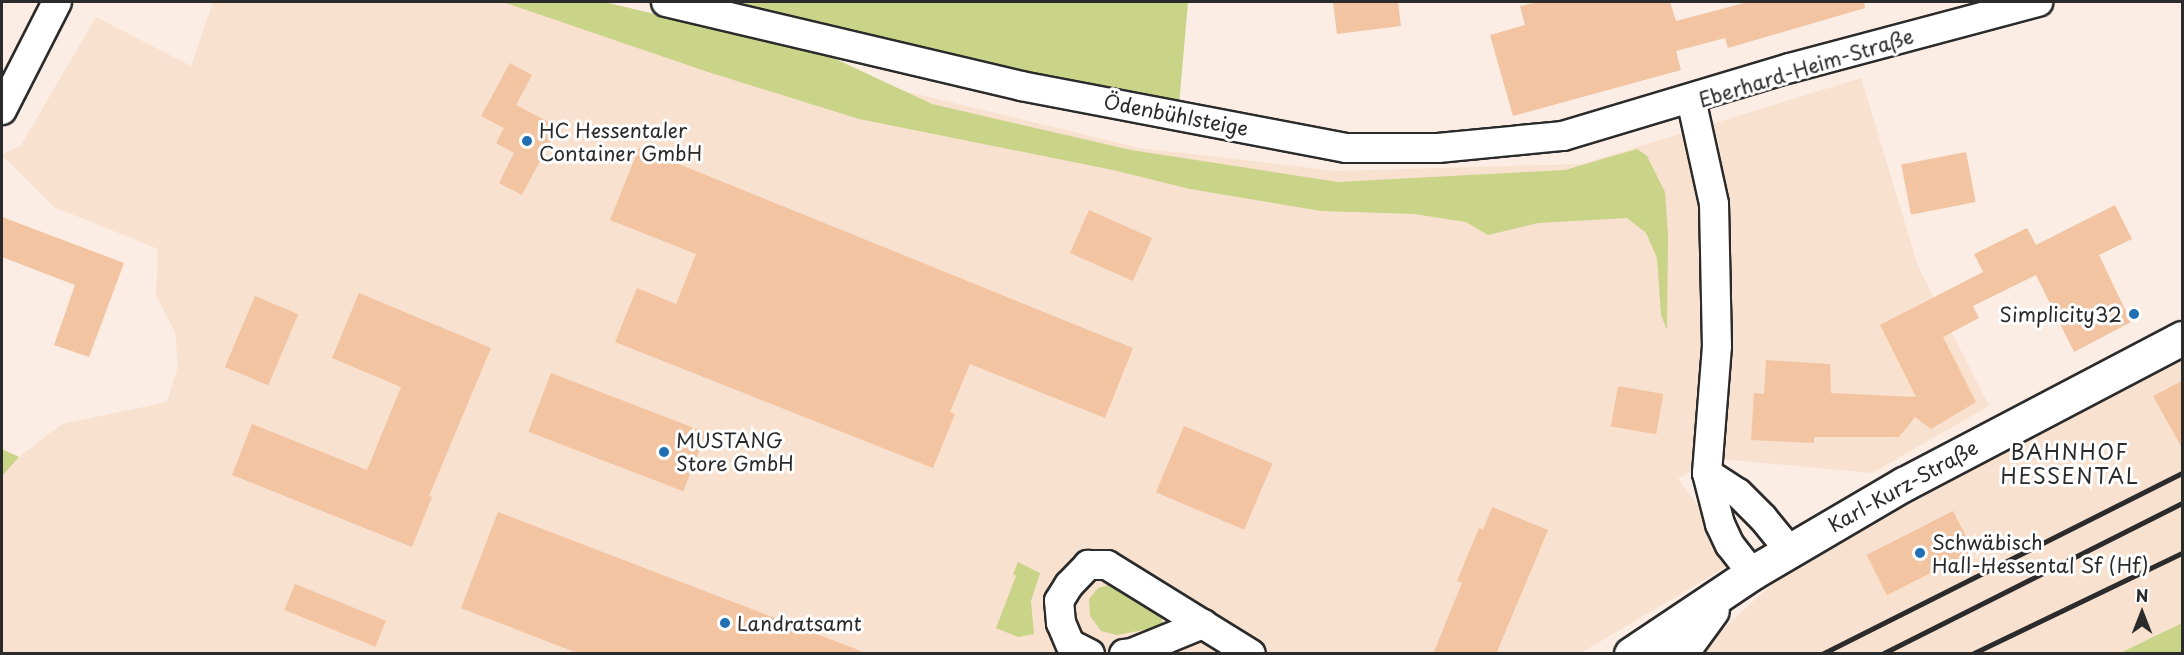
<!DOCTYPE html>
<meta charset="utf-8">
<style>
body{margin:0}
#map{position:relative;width:2184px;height:655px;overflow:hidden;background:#fbede3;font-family:"Playpen Sans",sans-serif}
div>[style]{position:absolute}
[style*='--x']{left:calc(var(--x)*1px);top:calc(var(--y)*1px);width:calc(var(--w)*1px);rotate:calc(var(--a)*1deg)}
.built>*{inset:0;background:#f8e1cf}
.green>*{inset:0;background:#c9d488}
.building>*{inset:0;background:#f2c4a1;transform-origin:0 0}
.roads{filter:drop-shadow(2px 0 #2b2b2b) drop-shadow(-2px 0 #2b2b2b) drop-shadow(0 2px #2b2b2b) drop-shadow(0 -2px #2b2b2b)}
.street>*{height:28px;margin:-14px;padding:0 14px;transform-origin:14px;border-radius:14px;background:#fff}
.secondary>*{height:33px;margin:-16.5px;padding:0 16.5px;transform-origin:16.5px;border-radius:16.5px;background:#fff}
.rail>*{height:4.5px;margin:-2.25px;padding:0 2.25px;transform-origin:2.25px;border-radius:2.25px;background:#2b2b2b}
.dots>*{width:16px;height:16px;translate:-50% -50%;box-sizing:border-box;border:3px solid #fff;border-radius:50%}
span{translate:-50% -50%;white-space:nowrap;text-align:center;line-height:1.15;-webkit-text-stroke:6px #fff;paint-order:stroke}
.street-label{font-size:20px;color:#2b2b2b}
.poi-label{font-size:20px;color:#2b2b2b}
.left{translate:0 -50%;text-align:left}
.right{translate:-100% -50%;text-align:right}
.neighbourhood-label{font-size:21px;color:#2b2b2b;letter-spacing:1.5px}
.frame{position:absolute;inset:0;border:3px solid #2b2b2b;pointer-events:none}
.north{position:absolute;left:2112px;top:583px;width:60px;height:60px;-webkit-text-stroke:4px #fff;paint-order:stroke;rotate:0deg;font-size:16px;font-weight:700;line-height:24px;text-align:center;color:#2b2b2b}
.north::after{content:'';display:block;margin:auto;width:21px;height:27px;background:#2b2b2b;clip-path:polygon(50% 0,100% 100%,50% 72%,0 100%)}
</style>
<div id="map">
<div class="built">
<div style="clip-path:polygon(213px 2px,535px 2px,1140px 148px,1337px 171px,1582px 164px,1861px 78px,1918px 266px,1989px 406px,1872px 473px,1711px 458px,1678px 479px,1738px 560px,1579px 654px,2px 653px,2px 476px,19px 457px,62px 424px,167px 402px,178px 366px,175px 332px,156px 295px,158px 249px,54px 207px,2px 155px,21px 145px,96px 17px,191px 66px)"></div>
<div style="clip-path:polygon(2182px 351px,2182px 623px,2120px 653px,1696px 654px,1771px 585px,2013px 437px)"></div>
</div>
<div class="green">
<div style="clip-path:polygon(503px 2px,604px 2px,827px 55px,932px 104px,1131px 150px,1338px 182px,1565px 170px,1637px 149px,1647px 156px,1665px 192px,1668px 236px,1667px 330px,1661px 315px,1657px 258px,1646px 233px,1627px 218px,1538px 223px,1488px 235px,1466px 222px,1414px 214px,1321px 211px,1190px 189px,1113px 170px,859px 119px,708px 72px)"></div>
<div style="clip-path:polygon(720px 2px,1188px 2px,1179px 105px,786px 19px)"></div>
<div style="clip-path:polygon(2px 449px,19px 457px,2px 476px)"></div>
<div style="clip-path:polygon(1018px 562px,1040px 573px,1031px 601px,1034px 634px,1018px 637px,996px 628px,1016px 576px,1013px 574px)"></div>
<div style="clip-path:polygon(1112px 584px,1162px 612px,1162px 623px,1154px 628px,1117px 635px,1101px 631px,1090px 616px,1089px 599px,1098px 588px)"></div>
<div style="clip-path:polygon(2182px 623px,2182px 653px,2120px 653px)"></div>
</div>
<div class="building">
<div style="clip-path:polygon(1333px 2px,1398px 2px,1401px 26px,1337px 34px)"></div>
<div style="clip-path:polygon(1538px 2px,1670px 2px,1676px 21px,1748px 2px,1864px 2px,1865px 8px,1728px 48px,1725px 38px,1676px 51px,1681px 70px,1513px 116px,1490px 35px,1525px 25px,1520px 6px)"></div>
<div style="clip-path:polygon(510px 63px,532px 75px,516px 105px,558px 127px,522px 195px,499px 183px,514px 153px,496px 143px,504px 128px,481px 116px)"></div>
<div style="clip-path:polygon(639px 148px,1133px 348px,1105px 418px,970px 364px,950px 412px,955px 414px,933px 468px,615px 342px,637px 288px,676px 304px,696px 254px,610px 220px)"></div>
<div style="left:1966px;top:152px;width:51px;height:66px;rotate:79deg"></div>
<div style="clip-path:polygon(2115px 205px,2132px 239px,2099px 255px,2131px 322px,2074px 352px,2036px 275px,1973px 306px,1979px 318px,1943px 337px,1976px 402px,1931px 429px,1915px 417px,1899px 437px,1814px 437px,1814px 443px,1751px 440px,1754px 393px,1764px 394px,1766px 360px,1830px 364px,1831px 393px,1916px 397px,1880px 325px,1983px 272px,1974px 254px,2027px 228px,2036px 245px)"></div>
<div style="left:1089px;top:210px;width:69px;height:47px;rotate:24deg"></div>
<div style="clip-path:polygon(2px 217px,124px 263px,89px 357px,54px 345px,75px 285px,2px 257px)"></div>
<div style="clip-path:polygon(359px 293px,491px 348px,429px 496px,432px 497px,412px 547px,232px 475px,252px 424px,367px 470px,401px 387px,332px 358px)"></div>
<div style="left:255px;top:296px;width:47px;height:77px;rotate:23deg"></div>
<div style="left:551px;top:373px;width:166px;height:63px;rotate:21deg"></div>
<div style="clip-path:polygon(2182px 381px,2182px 448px,2153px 396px)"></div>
<div style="left:1618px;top:386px;width:46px;height:41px;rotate:10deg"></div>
<div style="left:1184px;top:426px;width:96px;height:72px;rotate:23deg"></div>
<div style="clip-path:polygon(1492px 507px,1548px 530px,1496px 654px,1433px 654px,1462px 583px,1457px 581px,1479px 528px,1483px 530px)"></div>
<div style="left:1953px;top:511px;width:45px;height:97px;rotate:63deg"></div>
<div style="clip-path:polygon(498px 512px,861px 651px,861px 654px,580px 654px,461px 608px)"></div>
<div style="left:295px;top:584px;width:98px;height:28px;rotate:22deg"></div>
</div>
<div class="roads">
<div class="street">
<div style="--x:666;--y:2;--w:365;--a:13.3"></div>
<div style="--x:1021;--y:86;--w:331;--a:10.8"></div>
<div style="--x:1346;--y:148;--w:92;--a:0"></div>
<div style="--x:1438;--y:148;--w:126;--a:-5.5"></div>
<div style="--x:1563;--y:136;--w:237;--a:-16.7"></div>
<div style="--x:1790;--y:68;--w:257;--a:-14.9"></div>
<div style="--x:1691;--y:99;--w:107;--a:77.6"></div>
<div style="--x:1714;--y:204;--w:142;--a:88.8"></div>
<div style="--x:1717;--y:346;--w:127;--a:94.5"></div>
<div style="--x:1707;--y:473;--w:53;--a:75.7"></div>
<div style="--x:1720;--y:524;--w:23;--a:65"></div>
<div style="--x:1730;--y:545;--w:36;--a:52"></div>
<div style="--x:2;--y:110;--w:121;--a:-63"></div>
<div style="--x:1707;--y:473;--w:37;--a:33"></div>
<div style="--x:1738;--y:493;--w:35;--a:45"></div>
<div style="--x:1763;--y:518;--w:43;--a:50.7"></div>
<div style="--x:1090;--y:654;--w:22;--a:-153"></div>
<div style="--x:1070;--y:644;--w:23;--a:-113"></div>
<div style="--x:1061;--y:623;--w:22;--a:-95"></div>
<div style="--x:1059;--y:601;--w:19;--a:-58"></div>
<div style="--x:1069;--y:585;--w:28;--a:-46"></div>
<div style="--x:1088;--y:565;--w:19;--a:0"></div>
<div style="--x:1107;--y:565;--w:169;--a:31.7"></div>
<div style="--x:1124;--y:654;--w:8;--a:-7"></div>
<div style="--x:1132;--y:653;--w:77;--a:-22.2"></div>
</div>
<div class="secondary">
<div style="--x:1631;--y:654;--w:146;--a:-33.8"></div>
<div style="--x:1752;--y:573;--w:176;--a:-30.4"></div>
<div style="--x:1904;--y:484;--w:314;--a:-27.7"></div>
<div style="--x:1680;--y:654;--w:54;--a:-54"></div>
</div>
</div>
<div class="rail">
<div style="--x:1822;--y:654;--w:403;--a:-26.7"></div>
<div style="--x:1882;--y:654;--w:336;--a:-26.7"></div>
<div style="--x:1972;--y:654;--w:233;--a:-25.7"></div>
</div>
<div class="dots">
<div style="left:527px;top:141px;background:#1f6fb2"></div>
<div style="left:2134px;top:314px;background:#1f6fb2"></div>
<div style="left:664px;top:452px;background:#1f6fb2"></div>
<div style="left:1920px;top:553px;background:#1f6fb2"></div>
<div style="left:725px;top:623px;background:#1f6fb2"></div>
</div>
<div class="street-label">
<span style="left:1806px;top:68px;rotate:-17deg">Eberhard-Heim-Straße</span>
<span style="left:1176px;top:115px;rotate:11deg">Ödenbühlsteige</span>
<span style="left:1903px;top:486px;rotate:-29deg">Karl-Kurz-Straße</span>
</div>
<div class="poi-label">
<span class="left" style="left:539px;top:142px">HC Hessentaler<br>Container GmbH</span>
<span class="right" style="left:2122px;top:314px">Simplicity32</span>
<span class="left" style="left:676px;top:452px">MUSTANG<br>Store GmbH</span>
<span class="left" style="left:1932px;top:554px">Schwäbisch<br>Hall-Hessental Sf (Hf)</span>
<span class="left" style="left:737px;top:623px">Landratsamt</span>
</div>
<div class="neighbourhood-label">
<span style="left:2070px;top:463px">BAHNHOF<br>HESSENTAL</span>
</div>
<div class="frame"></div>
<div class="north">N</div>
</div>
